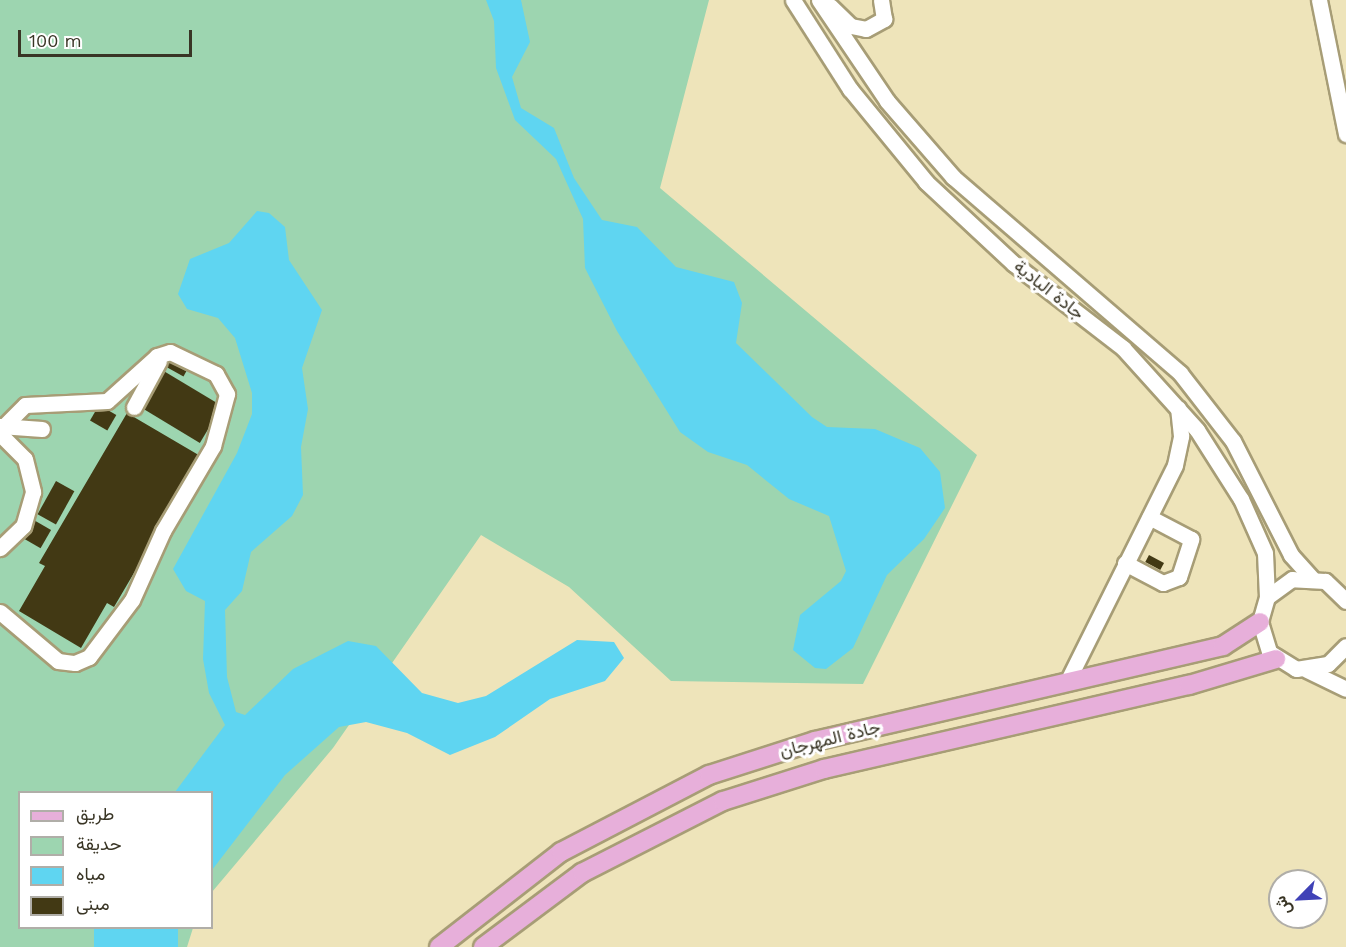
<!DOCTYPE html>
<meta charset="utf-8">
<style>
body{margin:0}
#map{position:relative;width:1346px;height:947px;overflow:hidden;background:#eee4ba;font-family:"Work Sans",Vazirmatn,sans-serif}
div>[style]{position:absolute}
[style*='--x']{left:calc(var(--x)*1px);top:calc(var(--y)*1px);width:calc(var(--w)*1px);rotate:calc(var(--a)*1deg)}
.green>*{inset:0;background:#9dd5b0}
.water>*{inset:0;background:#5fd5f1;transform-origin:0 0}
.building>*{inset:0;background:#423914;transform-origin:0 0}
.roads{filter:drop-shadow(2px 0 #a79d76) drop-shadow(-2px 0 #a79d76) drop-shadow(0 2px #a79d76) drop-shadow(0 -2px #a79d76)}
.minor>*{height:15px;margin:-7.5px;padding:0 7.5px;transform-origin:7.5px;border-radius:7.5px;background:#fff}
.major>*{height:18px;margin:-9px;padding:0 9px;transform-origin:9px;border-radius:9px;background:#e7afda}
span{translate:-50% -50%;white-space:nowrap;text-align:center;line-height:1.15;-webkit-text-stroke:6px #fff;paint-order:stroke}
.street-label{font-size:18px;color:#393525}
.legend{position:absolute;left:18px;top:791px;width:195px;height:138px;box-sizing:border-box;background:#fff;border:2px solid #b0aea8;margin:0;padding:8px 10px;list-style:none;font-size:18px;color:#393525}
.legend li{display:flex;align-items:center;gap:12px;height:30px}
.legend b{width:30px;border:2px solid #b0aea8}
.north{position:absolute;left:1268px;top:869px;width:60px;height:60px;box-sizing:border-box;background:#fff;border:2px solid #b0aea8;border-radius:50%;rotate:246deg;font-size:16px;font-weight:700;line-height:24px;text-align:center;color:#393525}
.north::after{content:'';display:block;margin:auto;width:21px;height:27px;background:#4042b7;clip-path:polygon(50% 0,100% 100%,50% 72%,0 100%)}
.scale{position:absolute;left:18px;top:30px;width:174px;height:27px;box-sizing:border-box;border:3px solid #393525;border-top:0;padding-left:8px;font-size:18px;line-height:21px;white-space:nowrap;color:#393525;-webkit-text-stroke:4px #fff;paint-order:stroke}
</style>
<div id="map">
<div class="green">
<div style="clip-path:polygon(0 0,709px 0,660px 188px,977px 455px,863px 684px,671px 681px,569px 587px,481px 535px,333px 748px,212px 892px,212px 792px,20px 792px,20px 928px,193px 928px,187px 947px,0 947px)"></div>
</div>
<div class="water">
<div style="clip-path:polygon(486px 0,521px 0,530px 42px,512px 77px,521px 108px,554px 128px,574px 178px,602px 220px,637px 227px,676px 267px,734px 282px,742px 303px,736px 343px,812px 417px,827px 427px,875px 429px,920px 448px,940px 472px,945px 508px,924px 539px,887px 575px,853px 648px,826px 669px,815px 668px,793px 650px,800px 615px,841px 581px,846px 571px,829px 516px,789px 499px,747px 465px,708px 452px,680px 432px,617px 331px,585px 268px,583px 219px,556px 159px,515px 120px,496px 68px,494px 21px)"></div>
<div style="clip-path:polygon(257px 211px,269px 213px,285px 227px,289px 260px,322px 310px,302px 368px,308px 409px,301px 447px,303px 495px,292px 516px,251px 552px,242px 591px,225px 610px,227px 677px,236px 712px,245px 715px,293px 669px,348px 641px,376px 646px,422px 693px,458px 703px,486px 696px,577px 640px,614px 642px,624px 658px,605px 681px,550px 699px,495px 737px,450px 755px,407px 733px,366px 722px,339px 727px,285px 775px,212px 870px,212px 792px,175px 792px,225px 725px,209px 693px,203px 659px,205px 601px,186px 591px,173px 569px,237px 453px,252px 414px,252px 393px,235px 338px,218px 318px,187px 309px,178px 294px,190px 259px,229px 243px)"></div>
<div style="left:94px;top:928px;width:84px;height:19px"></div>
</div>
<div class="building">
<div style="left:168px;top:361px;width:21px;height:6px;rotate:29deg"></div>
<div style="left:162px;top:370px;width:70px;height:43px;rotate:31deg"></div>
<div style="left:99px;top:405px;width:20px;height:18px;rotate:30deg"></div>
<div style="clip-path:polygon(127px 413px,202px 457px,114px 607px,107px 603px,81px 648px,19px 611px,45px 566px,39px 563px)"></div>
<div style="left:56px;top:481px;width:21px;height:38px;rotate:29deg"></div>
<div style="left:32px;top:519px;width:22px;height:21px;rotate:30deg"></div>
<div style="left:1149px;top:555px;width:17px;height:8px;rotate:28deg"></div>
</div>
<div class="roads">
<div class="minor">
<div style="--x:793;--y:0;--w:106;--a:57.4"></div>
<div style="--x:850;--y:89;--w:120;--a:50.7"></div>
<div style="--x:926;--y:182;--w:120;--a:43"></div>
<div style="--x:1014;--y:264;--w:138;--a:37.6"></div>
<div style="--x:1123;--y:348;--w:110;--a:47.9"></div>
<div style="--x:1197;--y:430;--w:82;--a:57.5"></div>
<div style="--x:1241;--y:499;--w:59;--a:66"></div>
<div style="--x:1265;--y:553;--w:44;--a:87.4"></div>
<div style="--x:819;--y:0;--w:122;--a:56"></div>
<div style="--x:887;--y:101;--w:101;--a:49"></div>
<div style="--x:953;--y:177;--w:300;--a:40.8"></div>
<div style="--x:1180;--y:373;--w:86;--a:52.1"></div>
<div style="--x:1233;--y:441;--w:128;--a:63"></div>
<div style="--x:1291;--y:555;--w:31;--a:48"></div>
<div style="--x:1319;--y:0;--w:137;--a:78.6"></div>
<div style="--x:830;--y:6;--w:29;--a:44"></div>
<div style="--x:851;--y:26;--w:15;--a:11"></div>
<div style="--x:866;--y:29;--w:21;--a:-29"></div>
<div style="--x:884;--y:19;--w:19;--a:-99"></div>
<div style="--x:134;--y:407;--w:52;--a:-61.5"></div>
<div style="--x:0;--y:426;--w:42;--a:4.1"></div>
<div style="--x:0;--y:434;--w:35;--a:45"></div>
<div style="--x:25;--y:459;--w:34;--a:76"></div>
<div style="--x:33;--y:492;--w:35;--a:106"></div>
<div style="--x:23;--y:526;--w:32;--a:136"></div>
<div style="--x:1125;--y:563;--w:43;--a:27.8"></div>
<div style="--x:1163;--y:583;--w:17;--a:-21"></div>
<div style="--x:1179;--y:577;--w:40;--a:-72"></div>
<div style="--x:1191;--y:539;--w:47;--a:-152.4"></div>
<div style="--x:1346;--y:601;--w:29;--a:-136"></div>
<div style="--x:1325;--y:581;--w:33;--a:-177"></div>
<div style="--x:1292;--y:579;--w:31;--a:144"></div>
<div style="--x:1267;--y:597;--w:26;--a:106"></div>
<div style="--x:1260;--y:622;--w:31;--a:73"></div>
<div style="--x:1269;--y:652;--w:32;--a:32"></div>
<div style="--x:1296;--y:669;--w:32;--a:-9"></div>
<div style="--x:1328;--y:664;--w:25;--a:-45"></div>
<div style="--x:0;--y:612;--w:76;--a:40.2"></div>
<div style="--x:58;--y:661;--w:17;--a:7"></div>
<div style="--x:75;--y:663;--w:15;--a:-23"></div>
<div style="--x:89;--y:657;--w:71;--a:-53"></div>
<div style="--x:132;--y:600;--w:76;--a:-65.8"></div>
<div style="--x:163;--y:531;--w:99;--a:-59.5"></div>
<div style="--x:213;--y:446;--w:54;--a:-74.9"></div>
<div style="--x:227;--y:394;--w:23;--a:-119"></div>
<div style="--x:216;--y:374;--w:51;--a:-154.4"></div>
<div style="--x:170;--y:352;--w:14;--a:163"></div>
<div style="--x:157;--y:356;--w:67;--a:138"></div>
<div style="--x:107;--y:401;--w:82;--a:177.2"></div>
<div style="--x:25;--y:405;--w:30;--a:135"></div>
<div style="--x:1307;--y:670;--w:43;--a:26"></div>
<div style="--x:1067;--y:682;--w:242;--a:-63.5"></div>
<div style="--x:1175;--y:465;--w:30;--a:-78"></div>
<div style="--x:1181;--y:436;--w:28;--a:-96"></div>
</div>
<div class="major">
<div style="--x:439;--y:947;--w:155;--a:-37.9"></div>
<div style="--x:561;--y:852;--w:167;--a:-27.5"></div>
<div style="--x:709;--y:775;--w:111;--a:-17.8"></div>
<div style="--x:815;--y:741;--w:419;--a:-13.1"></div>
<div style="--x:1223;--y:646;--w:44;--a:-33"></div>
<div style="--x:483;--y:947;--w:124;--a:-36.8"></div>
<div style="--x:582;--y:873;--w:158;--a:-27.1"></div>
<div style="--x:723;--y:801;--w:106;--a:-17.6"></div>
<div style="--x:824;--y:769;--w:375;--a:-13"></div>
<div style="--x:1189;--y:685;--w:91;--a:-16.6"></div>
</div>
</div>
<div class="street-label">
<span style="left:1049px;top:290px;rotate:38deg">جادة البادية</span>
<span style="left:830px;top:739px;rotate:-14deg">جادة المهرجان</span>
</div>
<ul class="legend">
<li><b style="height:8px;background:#e7afda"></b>طريق</li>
<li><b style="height:16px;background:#9dd5b0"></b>حديقة</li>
<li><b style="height:16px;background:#5fd5f1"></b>مياه</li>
<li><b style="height:16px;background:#423914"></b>مبنى</li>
</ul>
<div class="north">ش</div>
<div class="scale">100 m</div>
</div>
